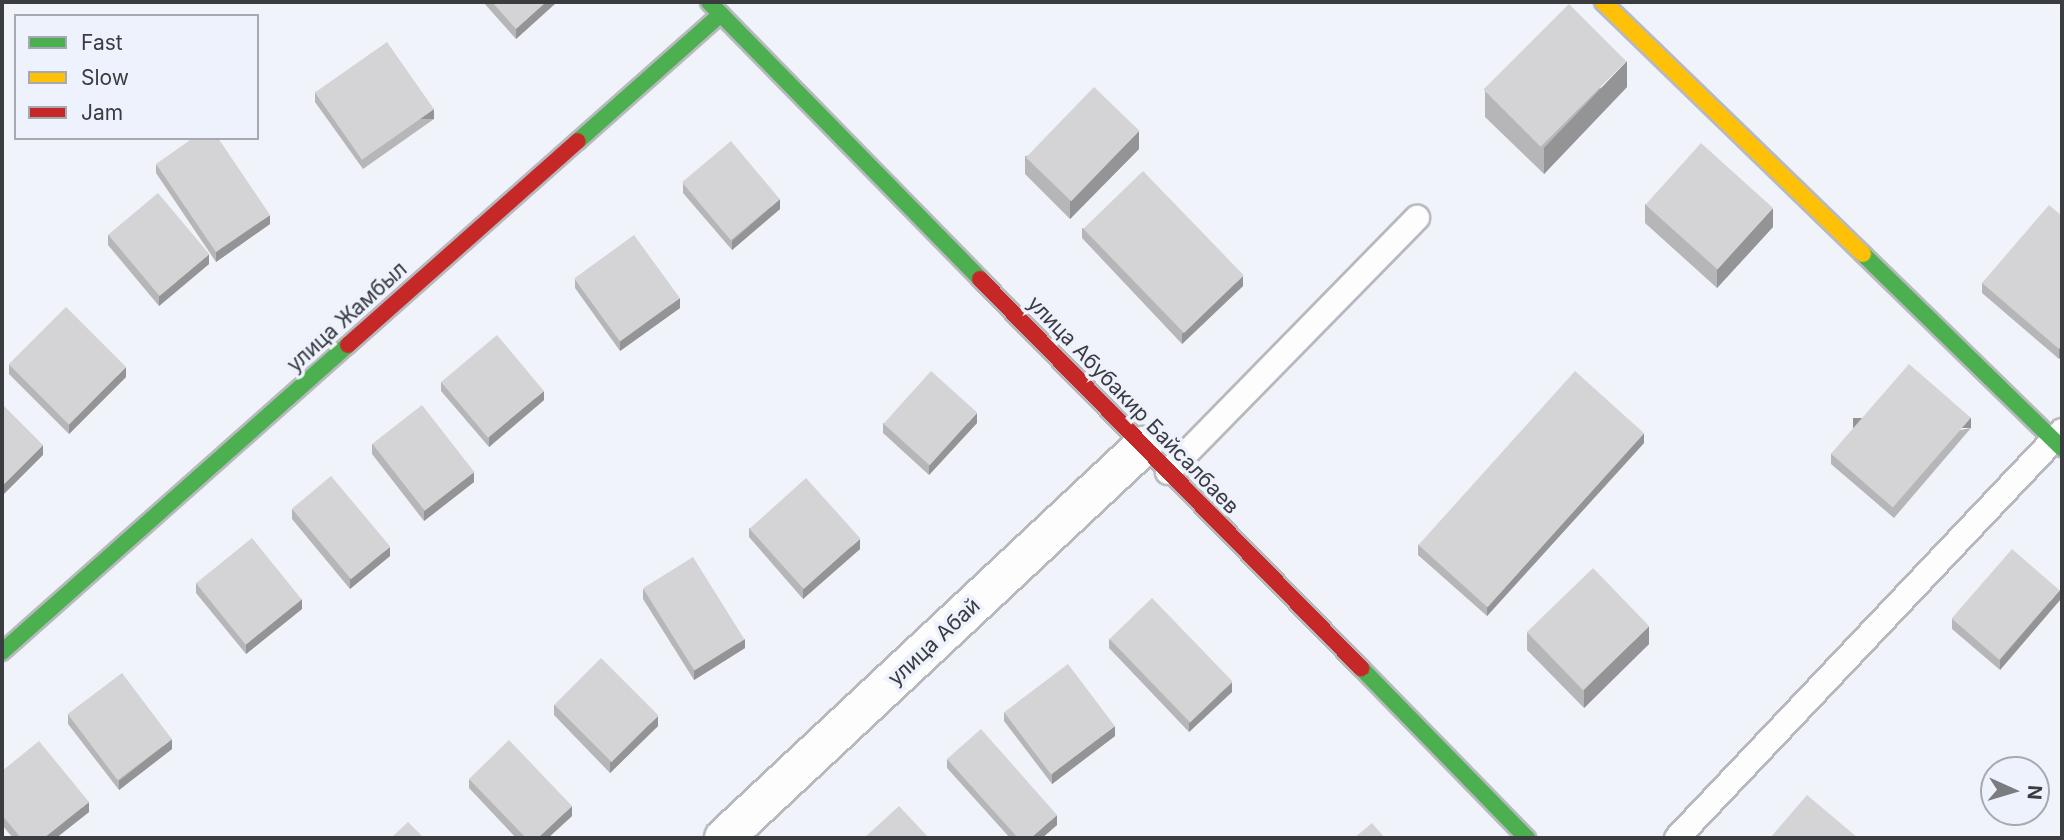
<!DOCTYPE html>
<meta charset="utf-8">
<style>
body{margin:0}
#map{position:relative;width:2064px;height:840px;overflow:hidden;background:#f0f3fa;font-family:Inter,sans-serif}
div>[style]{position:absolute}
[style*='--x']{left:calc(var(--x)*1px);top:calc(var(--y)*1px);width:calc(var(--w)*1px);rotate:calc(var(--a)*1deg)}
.roads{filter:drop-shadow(2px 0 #b7b9be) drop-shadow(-2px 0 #b7b9be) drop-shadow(0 2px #b7b9be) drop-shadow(0 -2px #b7b9be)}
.lane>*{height:24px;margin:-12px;padding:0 12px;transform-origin:12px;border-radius:12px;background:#fdfdfe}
.street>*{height:38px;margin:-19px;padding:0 19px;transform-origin:19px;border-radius:19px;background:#fdfdfe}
.fast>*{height:16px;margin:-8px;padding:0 8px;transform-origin:8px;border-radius:8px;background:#4caf50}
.slow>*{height:16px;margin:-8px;padding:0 8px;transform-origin:8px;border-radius:8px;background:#ffc107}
.jam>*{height:16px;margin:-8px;padding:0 8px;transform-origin:8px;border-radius:8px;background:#c62828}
.wall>*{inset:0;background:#b6b6b8}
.shaded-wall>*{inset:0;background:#949496;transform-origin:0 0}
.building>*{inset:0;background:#d4d4d6;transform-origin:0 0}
span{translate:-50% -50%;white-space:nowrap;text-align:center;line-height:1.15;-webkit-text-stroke:7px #edf2fd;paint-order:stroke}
.street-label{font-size:21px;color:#3a3c40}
.frame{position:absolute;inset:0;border:4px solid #3a3c40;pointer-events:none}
.legend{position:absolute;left:14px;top:14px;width:245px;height:126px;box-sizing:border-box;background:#edf2fd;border:2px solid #a5a9b1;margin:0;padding:9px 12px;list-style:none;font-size:21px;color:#3a3c40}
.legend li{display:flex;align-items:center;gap:14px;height:35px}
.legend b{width:35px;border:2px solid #a5a9b1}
.north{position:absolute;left:1980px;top:756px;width:70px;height:70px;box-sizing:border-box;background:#edf2fd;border:2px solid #a5a9b1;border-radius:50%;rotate:94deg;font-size:19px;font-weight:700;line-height:28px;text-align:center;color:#3a3c40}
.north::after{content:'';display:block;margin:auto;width:24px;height:32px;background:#7a7c81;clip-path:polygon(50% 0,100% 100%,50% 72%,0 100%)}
</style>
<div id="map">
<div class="roads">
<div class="lane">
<div style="--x:1168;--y:472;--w:356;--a:-45.6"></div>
<div style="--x:1677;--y:838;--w:560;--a:-46.59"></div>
</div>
<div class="street">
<div style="--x:724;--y:838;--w:574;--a:-43.09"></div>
</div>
<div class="fast">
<div style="--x:709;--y:2;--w:388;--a:45.6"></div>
<div style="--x:578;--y:141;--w:191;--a:-41.6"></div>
<div style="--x:1863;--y:254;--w:278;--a:44.3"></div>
<div style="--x:2;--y:652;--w:463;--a:-41.6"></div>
<div style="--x:1361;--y:668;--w:238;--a:45.7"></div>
</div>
<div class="slow">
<div style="--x:1603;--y:2;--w:362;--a:44.1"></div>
</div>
<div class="jam">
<div style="--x:980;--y:279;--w:545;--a:45.6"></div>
<div style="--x:348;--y:345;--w:307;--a:-41.6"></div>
</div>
</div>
<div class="wall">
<div style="clip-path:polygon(483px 2px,557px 2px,516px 39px)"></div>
<div style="clip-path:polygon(1627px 87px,1544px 174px,1485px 117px,1485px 91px)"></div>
<div style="clip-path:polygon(315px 92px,434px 119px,363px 169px,315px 102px)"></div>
<div style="clip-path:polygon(1139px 149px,1070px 219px,1025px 174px,1025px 156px)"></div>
<div style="clip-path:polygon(156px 164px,270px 224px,216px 262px,156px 173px)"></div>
<div style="clip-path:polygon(683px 183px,780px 209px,732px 250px,683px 193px)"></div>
<div style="clip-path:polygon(1645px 204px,1773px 227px,1717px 288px,1645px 223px)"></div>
<div style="clip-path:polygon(2062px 216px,2062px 355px,2059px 359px,1982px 293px,1982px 283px)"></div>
<div style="clip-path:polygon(1082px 228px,1243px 286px,1182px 344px,1082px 238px)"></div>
<div style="clip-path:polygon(108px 235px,209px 264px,159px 306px,108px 245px)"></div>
<div style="clip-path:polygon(575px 279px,680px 308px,620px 351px,575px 288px)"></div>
<div style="clip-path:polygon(9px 364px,126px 377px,69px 434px,9px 374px)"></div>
<div style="clip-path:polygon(441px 382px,544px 400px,489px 447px,441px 391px)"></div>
<div style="clip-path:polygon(883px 423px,977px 423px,929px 475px,883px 433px)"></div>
<div style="clip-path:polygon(1971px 428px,1894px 518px,1831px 464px,1831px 454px)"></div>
<div style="clip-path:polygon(1644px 443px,1487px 616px,1418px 555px,1418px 545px)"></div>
<div style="clip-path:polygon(372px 444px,474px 482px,424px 521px,372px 454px)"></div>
<div style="clip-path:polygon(292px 509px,390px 556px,350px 589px,292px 519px)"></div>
<div style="clip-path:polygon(749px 528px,860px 549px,803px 599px,749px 537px)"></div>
<div style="clip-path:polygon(196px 583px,302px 609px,246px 654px,196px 593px)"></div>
<div style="clip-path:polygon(643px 589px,745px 648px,694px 680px,643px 599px)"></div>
<div style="clip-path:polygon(2060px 600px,2000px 670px,1952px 629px,1952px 619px)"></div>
<div style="clip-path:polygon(1527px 632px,1649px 644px,1584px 708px,1527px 650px)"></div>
<div style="clip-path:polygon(1109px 639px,1232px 692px,1189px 732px,1109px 648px)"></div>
<div style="clip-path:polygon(554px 705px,658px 726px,610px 773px,554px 715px)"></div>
<div style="clip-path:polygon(1004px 712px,1115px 736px,1052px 784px,1004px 721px)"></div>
<div style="clip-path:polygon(68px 714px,172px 749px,119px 790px,68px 724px)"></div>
<div style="clip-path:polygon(947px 759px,1057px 825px,1042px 838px,1010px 838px,947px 768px)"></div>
<div style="clip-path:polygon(2px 771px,89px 812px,56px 838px,13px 838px,2px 825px)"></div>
<div style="clip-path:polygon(469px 779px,572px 816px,548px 838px,516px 838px,469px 788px)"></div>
</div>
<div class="shaded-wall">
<div style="clip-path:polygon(546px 2px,557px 2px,516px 39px,516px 29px)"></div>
<div style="clip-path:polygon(1627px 61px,1627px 87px,1544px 174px,1544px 148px)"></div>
<div style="left:434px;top:109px;width:10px;height:87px;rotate:90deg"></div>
<div style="clip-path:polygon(1139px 131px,1139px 149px,1070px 219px,1070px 200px)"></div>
<div style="clip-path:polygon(780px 199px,780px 209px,732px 250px,732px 241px)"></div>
<div style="clip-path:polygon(1773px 208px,1773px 227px,1717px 288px,1717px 269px)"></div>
<div style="clip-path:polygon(270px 215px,270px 224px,216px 262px,216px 252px)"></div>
<div style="clip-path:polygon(209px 254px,209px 264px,159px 306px,159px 296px)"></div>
<div style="clip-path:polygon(1243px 276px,1243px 286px,1182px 344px,1182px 334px)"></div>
<div style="clip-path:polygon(680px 298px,680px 308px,620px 351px,620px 341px)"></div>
<div style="clip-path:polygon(2062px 345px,2062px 355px,2059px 359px,2059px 349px)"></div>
<div style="clip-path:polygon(126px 367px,126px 377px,69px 434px,69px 425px)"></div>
<div style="clip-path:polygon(544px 391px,544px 400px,489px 447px,489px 437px)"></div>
<div style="clip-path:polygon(977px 413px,977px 423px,929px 475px,929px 466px)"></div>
<div style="left:1971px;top:418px;width:10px;height:118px;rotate:90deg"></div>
<div style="clip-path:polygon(1644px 433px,1644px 443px,1487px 616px,1487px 607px)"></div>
<div style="clip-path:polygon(43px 445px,43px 455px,2px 496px,2px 486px)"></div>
<div style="clip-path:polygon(474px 472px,474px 482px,424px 521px,424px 511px)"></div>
<div style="clip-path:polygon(860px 539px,860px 549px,803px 599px,803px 589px)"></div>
<div style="clip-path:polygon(390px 547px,390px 556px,350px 589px,350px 579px)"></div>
<div style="clip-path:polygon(2060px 590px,2060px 600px,2000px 670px,2000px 660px)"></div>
<div style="clip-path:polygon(302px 599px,302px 609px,246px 654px,246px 644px)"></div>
<div style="clip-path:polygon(1649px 626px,1649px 644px,1584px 708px,1584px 690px)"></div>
<div style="clip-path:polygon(745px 639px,745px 648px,694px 680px,694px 670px)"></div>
<div style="clip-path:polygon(1232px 682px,1232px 692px,1189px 732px,1189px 723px)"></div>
<div style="clip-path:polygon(658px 716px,658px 726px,610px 773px,610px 763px)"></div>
<div style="clip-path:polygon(1115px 726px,1115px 736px,1052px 784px,1052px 774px)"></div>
<div style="clip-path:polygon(172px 739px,172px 749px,119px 790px,119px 781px)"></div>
<div style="clip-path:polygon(89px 802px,89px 812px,56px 838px,44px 838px)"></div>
<div style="clip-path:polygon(572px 806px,572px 816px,548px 838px,538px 838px)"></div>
<div style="clip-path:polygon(1057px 815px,1057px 825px,1042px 838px,1031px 838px)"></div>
</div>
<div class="building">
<div style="clip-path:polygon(492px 2px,546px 2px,516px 29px)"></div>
<div style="left:1569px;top:4px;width:81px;height:121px;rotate:45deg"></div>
<div style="left:387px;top:42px;width:82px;height:88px;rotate:55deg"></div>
<div style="left:1094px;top:87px;width:63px;height:98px;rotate:44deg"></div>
<div style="clip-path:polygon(193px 138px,218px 138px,270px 215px,216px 252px,156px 164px)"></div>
<div style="left:731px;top:141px;width:76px;height:64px;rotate:50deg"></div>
<div style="left:1701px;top:143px;width:97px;height:83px;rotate:42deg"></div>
<div style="left:1143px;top:171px;width:145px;height:83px;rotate:46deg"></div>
<div style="left:158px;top:193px;width:80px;height:65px;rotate:50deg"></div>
<div style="clip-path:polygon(2049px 205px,2062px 216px,2062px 345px,2059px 349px,1982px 283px)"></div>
<div style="left:634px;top:235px;width:78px;height:74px;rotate:54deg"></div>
<div style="left:66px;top:307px;width:85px;height:81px;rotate:45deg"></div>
<div style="left:497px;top:335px;width:73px;height:73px;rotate:50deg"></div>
<div style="left:1909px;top:364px;width:82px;height:119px;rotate:41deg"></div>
<div style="left:931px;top:371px;width:62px;height:71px;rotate:42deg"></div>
<div style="left:1575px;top:371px;width:93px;height:234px;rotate:42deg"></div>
<div style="clip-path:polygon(2px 404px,43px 445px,2px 486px)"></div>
<div style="left:422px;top:405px;width:85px;height:63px;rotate:52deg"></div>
<div style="left:331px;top:476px;width:92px;height:51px;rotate:50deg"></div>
<div style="left:806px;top:478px;width:81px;height:76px;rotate:48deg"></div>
<div style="left:252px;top:538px;width:79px;height:72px;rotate:51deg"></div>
<div style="left:2012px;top:549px;width:63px;height:92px;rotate:41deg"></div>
<div style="left:693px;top:557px;width:97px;height:59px;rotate:58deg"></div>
<div style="left:1593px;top:568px;width:81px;height:92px;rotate:46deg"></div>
<div style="left:1152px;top:598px;width:116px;height:59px;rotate:46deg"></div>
<div style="left:601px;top:658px;width:81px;height:66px;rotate:45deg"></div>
<div style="left:1068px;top:664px;width:78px;height:80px;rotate:53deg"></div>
<div style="left:122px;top:673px;width:83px;height:68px;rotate:53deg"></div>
<div style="clip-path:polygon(981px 729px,1057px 815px,1031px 838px,1018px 838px,947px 759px)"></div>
<div style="clip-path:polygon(509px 740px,572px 806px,538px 838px,526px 838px,469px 779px)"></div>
<div style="clip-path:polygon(39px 741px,89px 802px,44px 838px,21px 838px,2px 815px,2px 771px)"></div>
<div style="clip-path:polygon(1807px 795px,1858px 838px,1770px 838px)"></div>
<div style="clip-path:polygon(899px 806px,929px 838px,864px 838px)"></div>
<div style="clip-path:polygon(408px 822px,424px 838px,391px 838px)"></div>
<div style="clip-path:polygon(1372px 823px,1385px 838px,1354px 838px)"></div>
</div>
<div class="street-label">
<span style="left:347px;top:317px;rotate:-42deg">улица Жамбыл</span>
<span style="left:1133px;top:405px;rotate:46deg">улица Абубакир Байсалбаев</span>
<span style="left:934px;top:642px;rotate:-43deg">улица Абай</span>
</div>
<div class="frame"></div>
<ul class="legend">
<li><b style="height:9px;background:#4caf50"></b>Fast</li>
<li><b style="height:9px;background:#ffc107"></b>Slow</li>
<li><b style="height:9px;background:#c62828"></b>Jam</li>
</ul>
<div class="north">N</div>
</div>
